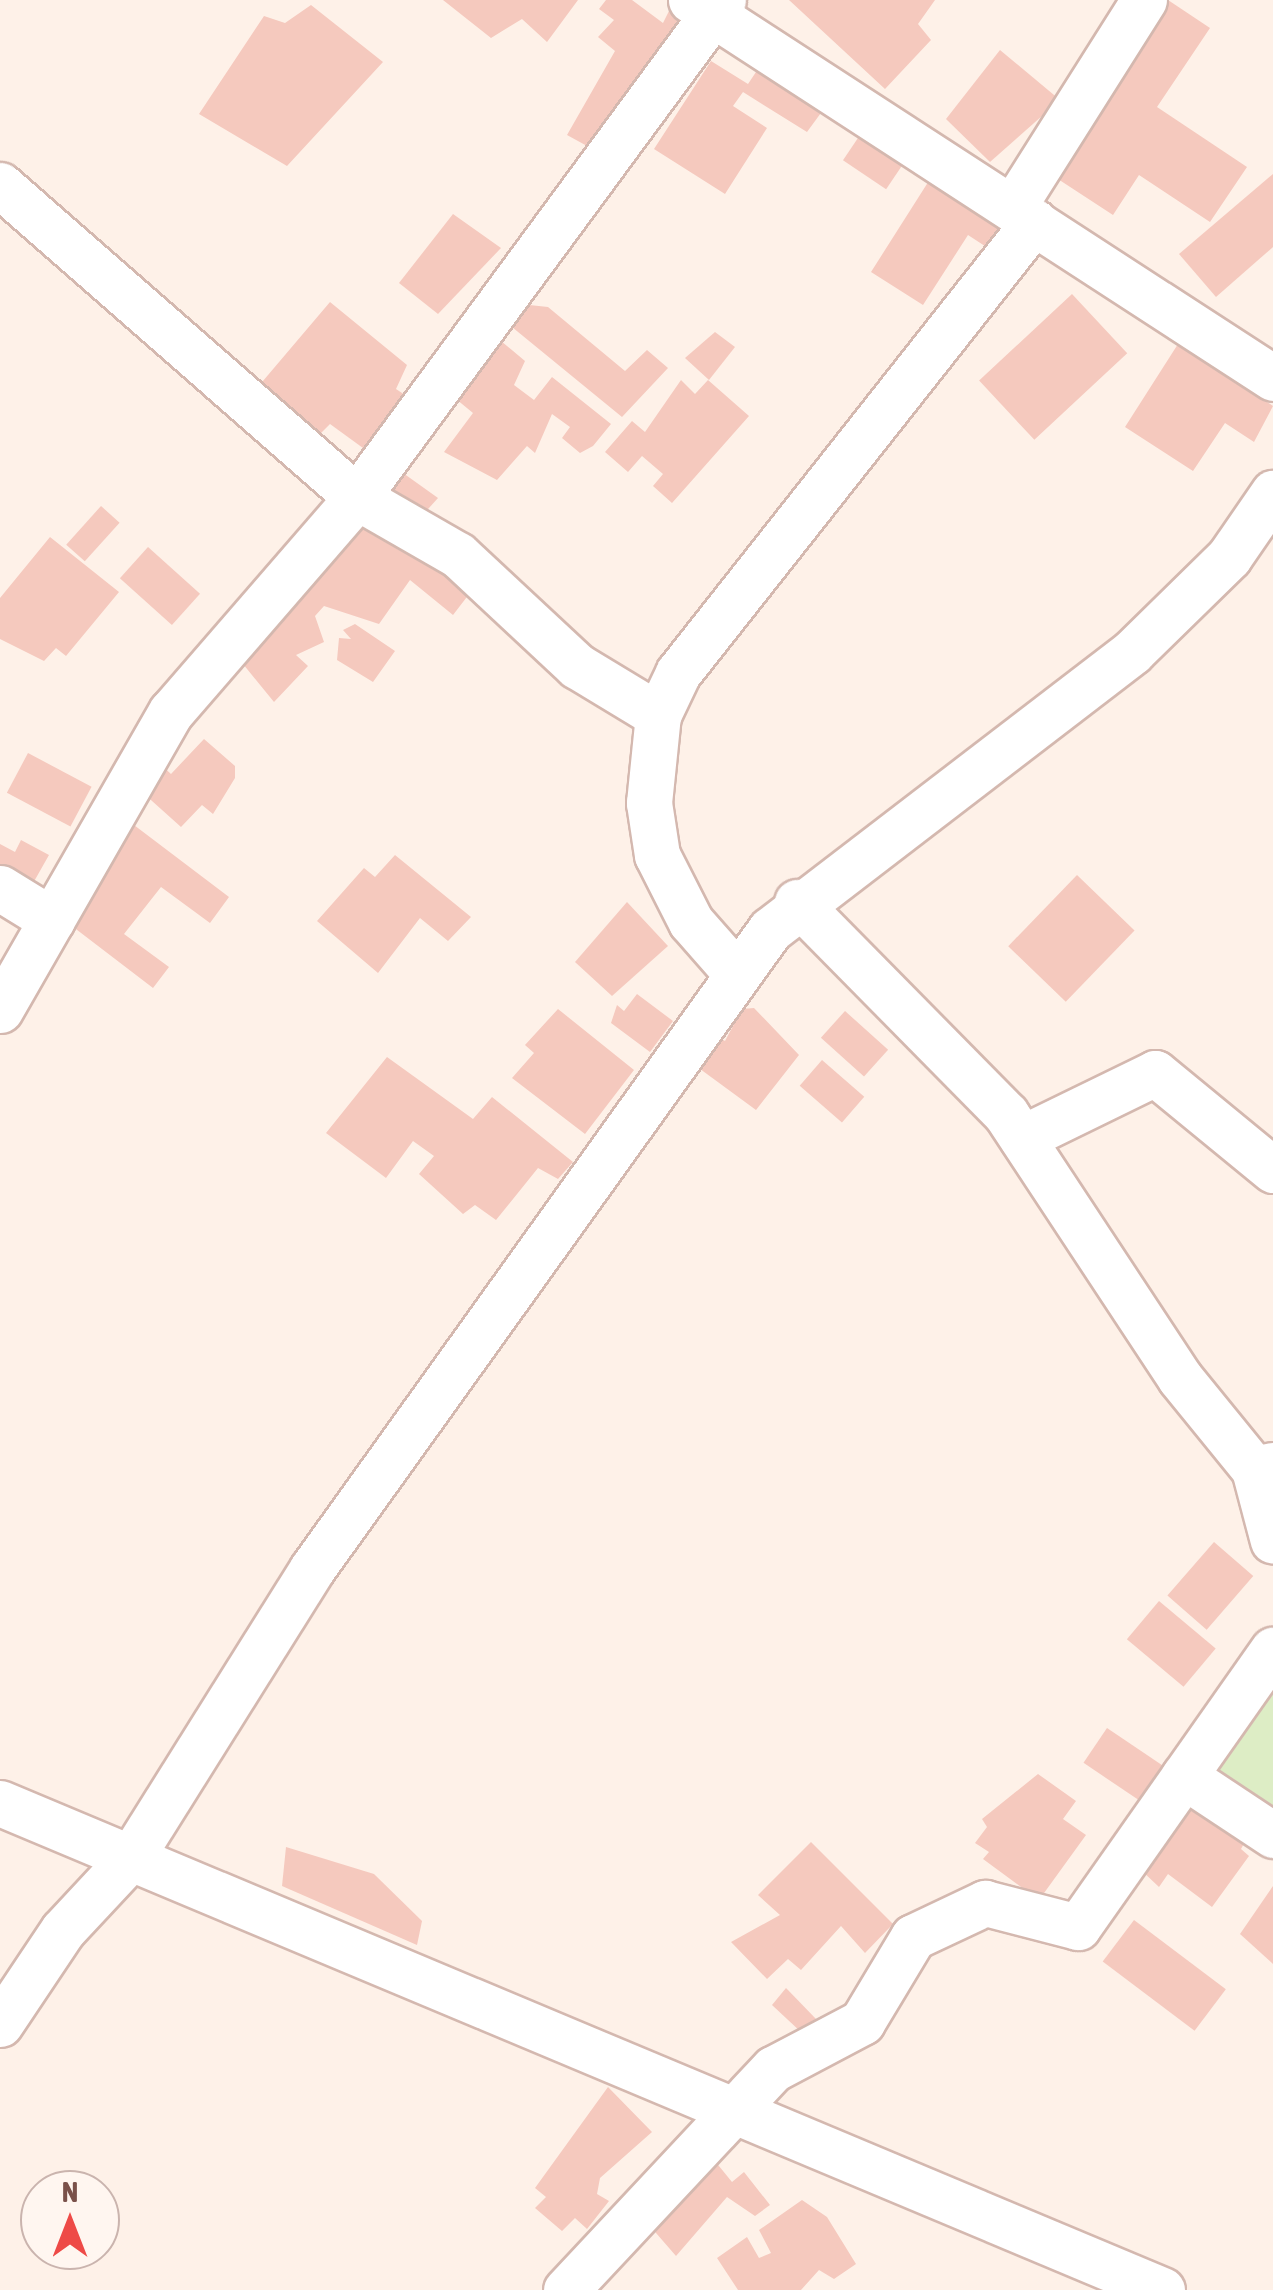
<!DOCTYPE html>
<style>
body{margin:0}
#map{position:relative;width:1273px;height:2290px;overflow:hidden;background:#fef1e8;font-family:"Asap Condensed",sans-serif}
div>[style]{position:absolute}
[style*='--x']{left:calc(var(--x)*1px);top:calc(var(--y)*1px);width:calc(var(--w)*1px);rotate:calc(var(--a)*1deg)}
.green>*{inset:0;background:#ddedc5}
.building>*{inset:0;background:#f5c9be;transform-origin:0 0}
.roads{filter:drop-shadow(2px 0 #d4b8af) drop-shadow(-2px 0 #d4b8af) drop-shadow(0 2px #d4b8af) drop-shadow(0 -2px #d4b8af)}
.minor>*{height:45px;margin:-22.5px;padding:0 22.5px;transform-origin:22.5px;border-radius:22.5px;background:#fff}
span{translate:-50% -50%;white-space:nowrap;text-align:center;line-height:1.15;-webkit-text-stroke:10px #fff6f0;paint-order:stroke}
.north{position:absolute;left:20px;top:2170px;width:100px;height:100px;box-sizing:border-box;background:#fff6f0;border:2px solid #cab4ae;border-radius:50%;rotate:0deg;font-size:28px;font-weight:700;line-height:40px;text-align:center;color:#7a514a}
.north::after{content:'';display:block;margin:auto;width:35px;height:45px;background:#ee4a47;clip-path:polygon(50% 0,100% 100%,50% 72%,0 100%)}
</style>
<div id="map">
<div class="green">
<div style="clip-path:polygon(1273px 1650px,1273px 1835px,1184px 1776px)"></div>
</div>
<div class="building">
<div style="clip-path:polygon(443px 0,578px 0,547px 42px,522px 19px,491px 38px)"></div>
<div style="clip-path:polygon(606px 0,632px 0,663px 23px,671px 7px,690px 21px,598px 152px,567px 135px,615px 51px,598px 37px,614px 20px,599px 9px)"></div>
<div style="clip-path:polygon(789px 0,935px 0,918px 24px,931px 40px,885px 89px)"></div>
<div style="clip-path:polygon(1149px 0,1168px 0,1210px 28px,1157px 107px,1247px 167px,1210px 222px,1139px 175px,1113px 215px,1038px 166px)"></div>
<div style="clip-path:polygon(311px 5px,383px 62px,287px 166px,199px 114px,264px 16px,285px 23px)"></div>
<div style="clip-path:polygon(1000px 50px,1060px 100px,990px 162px,946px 119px)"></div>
<div style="clip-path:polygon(711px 61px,748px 84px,762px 63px,826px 106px,807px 132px,743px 92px,733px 106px,767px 128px,725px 194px,654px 149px)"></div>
<div style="left:862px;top:132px;width:52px;height:34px;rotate:34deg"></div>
<div style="clip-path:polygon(1273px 174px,1273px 247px,1216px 297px,1179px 254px)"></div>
<div style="clip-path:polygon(932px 176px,1011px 226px,994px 252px,968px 235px,923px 305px,871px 272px)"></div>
<div style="clip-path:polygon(453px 214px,501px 248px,438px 314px,399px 283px)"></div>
<div style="left:1072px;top:294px;width:81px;height:127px;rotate:47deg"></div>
<div style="clip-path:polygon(330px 302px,407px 365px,396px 389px,408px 397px,363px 448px,330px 424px,320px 434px,257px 388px)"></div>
<div style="clip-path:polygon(520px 304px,548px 307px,625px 371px,647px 350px,668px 368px,622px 417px,506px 322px)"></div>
<div style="clip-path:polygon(715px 332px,735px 347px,709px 380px,685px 358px)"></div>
<div style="clip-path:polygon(501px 341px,525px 361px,514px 385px,534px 400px,552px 377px,611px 424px,593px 446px,580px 453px,562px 438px,570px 427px,552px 414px,535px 453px,527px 446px,497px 480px,444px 452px,473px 413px,456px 399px)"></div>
<div style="clip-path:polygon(1178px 344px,1273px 406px,1254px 442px,1225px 423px,1193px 471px,1125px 427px)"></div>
<div style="clip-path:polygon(681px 380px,695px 394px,708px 380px,749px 416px,672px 503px,653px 486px,663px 474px,642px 456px,628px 472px,605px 452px,632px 421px,645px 432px)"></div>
<div style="clip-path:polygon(403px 473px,438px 498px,419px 519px,388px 500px)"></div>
<div style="left:101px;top:506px;width:25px;height:52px;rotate:42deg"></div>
<div style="clip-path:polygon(378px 527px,473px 589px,453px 615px,410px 580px,379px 624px,324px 606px,315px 616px,324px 642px,296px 655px,308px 666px,274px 702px,234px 653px,361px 530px)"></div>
<div style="clip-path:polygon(50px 537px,119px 592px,66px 656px,56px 648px,44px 661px,0 639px,0 598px)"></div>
<div style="left:148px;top:547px;width:70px;height:42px;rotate:42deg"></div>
<div style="clip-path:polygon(355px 624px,395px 651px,373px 682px,337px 660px,339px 638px,351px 639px,343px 630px)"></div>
<div style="clip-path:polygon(204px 739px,235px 766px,235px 778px,213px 814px,202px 805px,181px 827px,142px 792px,157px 761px,171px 774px)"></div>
<div style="left:28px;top:753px;width:72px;height:45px;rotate:28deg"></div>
<div style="clip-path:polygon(130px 822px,229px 897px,210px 923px,161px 887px,124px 934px,169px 967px,153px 988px,68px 923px)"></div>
<div style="clip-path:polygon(21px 840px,49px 855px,32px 885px,0 868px,0 844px,15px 852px)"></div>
<div style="clip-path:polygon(395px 855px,471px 917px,448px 941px,420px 918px,378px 973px,317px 921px,364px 868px,375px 877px)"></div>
<div style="left:1077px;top:875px;width:80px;height:99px;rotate:44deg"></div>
<div style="clip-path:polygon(627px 902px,668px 946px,612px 996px,575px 962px)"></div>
<div style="clip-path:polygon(637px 994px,673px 1021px,650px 1052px,611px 1023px,617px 1005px,624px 1011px)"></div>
<div style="clip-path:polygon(754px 1008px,799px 1055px,756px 1110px,696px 1066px,718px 1037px,725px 1041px,742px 1009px)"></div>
<div style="clip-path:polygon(558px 1009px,634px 1070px,585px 1134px,512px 1078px,534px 1053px,525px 1045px)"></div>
<div style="left:845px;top:1011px;width:58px;height:36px;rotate:42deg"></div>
<div style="clip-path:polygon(387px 1057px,473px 1119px,492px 1097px,573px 1162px,558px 1179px,538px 1168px,496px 1220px,475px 1205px,463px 1214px,419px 1174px,434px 1156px,413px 1141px,386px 1178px,326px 1133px)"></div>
<div style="left:822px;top:1060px;width:56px;height:34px;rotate:41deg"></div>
<div style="left:1214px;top:1542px;width:52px;height:71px;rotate:41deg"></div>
<div style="left:1159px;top:1601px;width:74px;height:50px;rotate:40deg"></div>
<div style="left:1107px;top:1728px;width:76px;height:42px;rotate:34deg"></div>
<div style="clip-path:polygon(1038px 1774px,1076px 1801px,1063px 1819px,1086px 1835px,1039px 1900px,983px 1859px,989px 1852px,975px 1843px,987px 1827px,982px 1819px)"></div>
<div style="clip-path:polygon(1198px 1797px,1249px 1834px,1241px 1849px,1249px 1856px,1212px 1907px,1168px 1874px,1159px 1887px,1141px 1870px)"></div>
<div style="clip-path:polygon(811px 1842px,893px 1924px,865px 1953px,841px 1926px,801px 1970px,788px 1959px,767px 1979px,731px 1942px,780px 1915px,758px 1895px)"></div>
<div style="clip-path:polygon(286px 1847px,374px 1874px,422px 1921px,417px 1945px,282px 1886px)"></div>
<div style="clip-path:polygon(1273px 1886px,1273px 1964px,1240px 1934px)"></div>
<div style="left:1134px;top:1920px;width:115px;height:52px;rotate:37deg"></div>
<div style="clip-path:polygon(786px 1988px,818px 2021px,802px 2033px,772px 2005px)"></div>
<div style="clip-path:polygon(608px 2087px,652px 2132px,600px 2178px,597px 2194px,609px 2201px,587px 2229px,575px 2218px,562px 2231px,535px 2208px,546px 2197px,535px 2188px)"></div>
<div style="clip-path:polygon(710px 2155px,732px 2182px,744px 2172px,770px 2205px,755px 2216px,727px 2197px,676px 2256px,643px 2218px)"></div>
<div style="clip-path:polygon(802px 2200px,827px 2217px,856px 2264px,834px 2279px,819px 2270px,801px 2290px,738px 2290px,717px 2258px,747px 2237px,759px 2258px,771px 2253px,759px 2230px)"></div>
</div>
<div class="roads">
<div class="minor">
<div style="--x:691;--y:0;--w:694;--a:33"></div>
<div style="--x:0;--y:185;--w:474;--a:41.2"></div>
<div style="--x:357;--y:497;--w:116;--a:29.9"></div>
<div style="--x:458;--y:555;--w:163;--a:43"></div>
<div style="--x:577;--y:666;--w:95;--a:31.2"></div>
<div style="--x:1013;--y:207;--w:245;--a:-57.7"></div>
<div style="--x:0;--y:888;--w:61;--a:31.6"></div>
<div style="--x:797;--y:902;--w:298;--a:45.4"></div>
<div style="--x:1006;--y:1114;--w:316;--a:56.6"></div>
<div style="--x:1180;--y:1378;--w:117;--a:50.9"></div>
<div style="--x:1254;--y:1469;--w:19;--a:-12"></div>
<div style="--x:736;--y:973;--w:68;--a:-131.4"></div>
<div style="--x:691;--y:922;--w:75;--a:-116.9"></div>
<div style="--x:657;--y:855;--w:53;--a:-98.7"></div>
<div style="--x:649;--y:803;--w:88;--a:-84.2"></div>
<div style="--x:658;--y:715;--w:47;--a:-64.5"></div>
<div style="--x:678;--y:673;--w:575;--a:-51.71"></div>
<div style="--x:0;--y:1010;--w:344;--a:-60.2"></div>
<div style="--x:171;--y:712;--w:284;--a:-49.1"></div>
<div style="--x:357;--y:497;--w:617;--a:-53.63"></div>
<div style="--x:1022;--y:1138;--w:148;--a:-26"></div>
<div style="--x:1155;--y:1073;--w:153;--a:39.4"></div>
<div style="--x:1254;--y:1469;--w:74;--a:75.2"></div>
<div style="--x:1184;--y:1776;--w:107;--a:33.5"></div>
<div style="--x:0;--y:1803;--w:1260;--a:22.74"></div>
<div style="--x:0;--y:2024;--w:113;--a:-56.2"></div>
<div style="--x:63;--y:1930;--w:101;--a:-47"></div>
<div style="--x:132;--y:1856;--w:339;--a:-57.9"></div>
<div style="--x:312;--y:1569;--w:786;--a:-54.37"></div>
<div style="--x:770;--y:930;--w:456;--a:-37.5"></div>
<div style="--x:1132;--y:652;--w:136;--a:-44.4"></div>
<div style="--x:1229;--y:557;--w:78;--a:-55.5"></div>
<div style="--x:566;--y:2290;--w:303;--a:-46.9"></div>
<div style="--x:773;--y:2069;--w:101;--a:-27.8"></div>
<div style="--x:862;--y:2022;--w:99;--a:-59"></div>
<div style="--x:913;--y:1937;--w:80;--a:-25.3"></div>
<div style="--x:985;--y:1903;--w:96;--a:14.5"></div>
<div style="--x:1078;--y:1927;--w:339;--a:-54.9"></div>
</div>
</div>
<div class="north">N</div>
</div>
